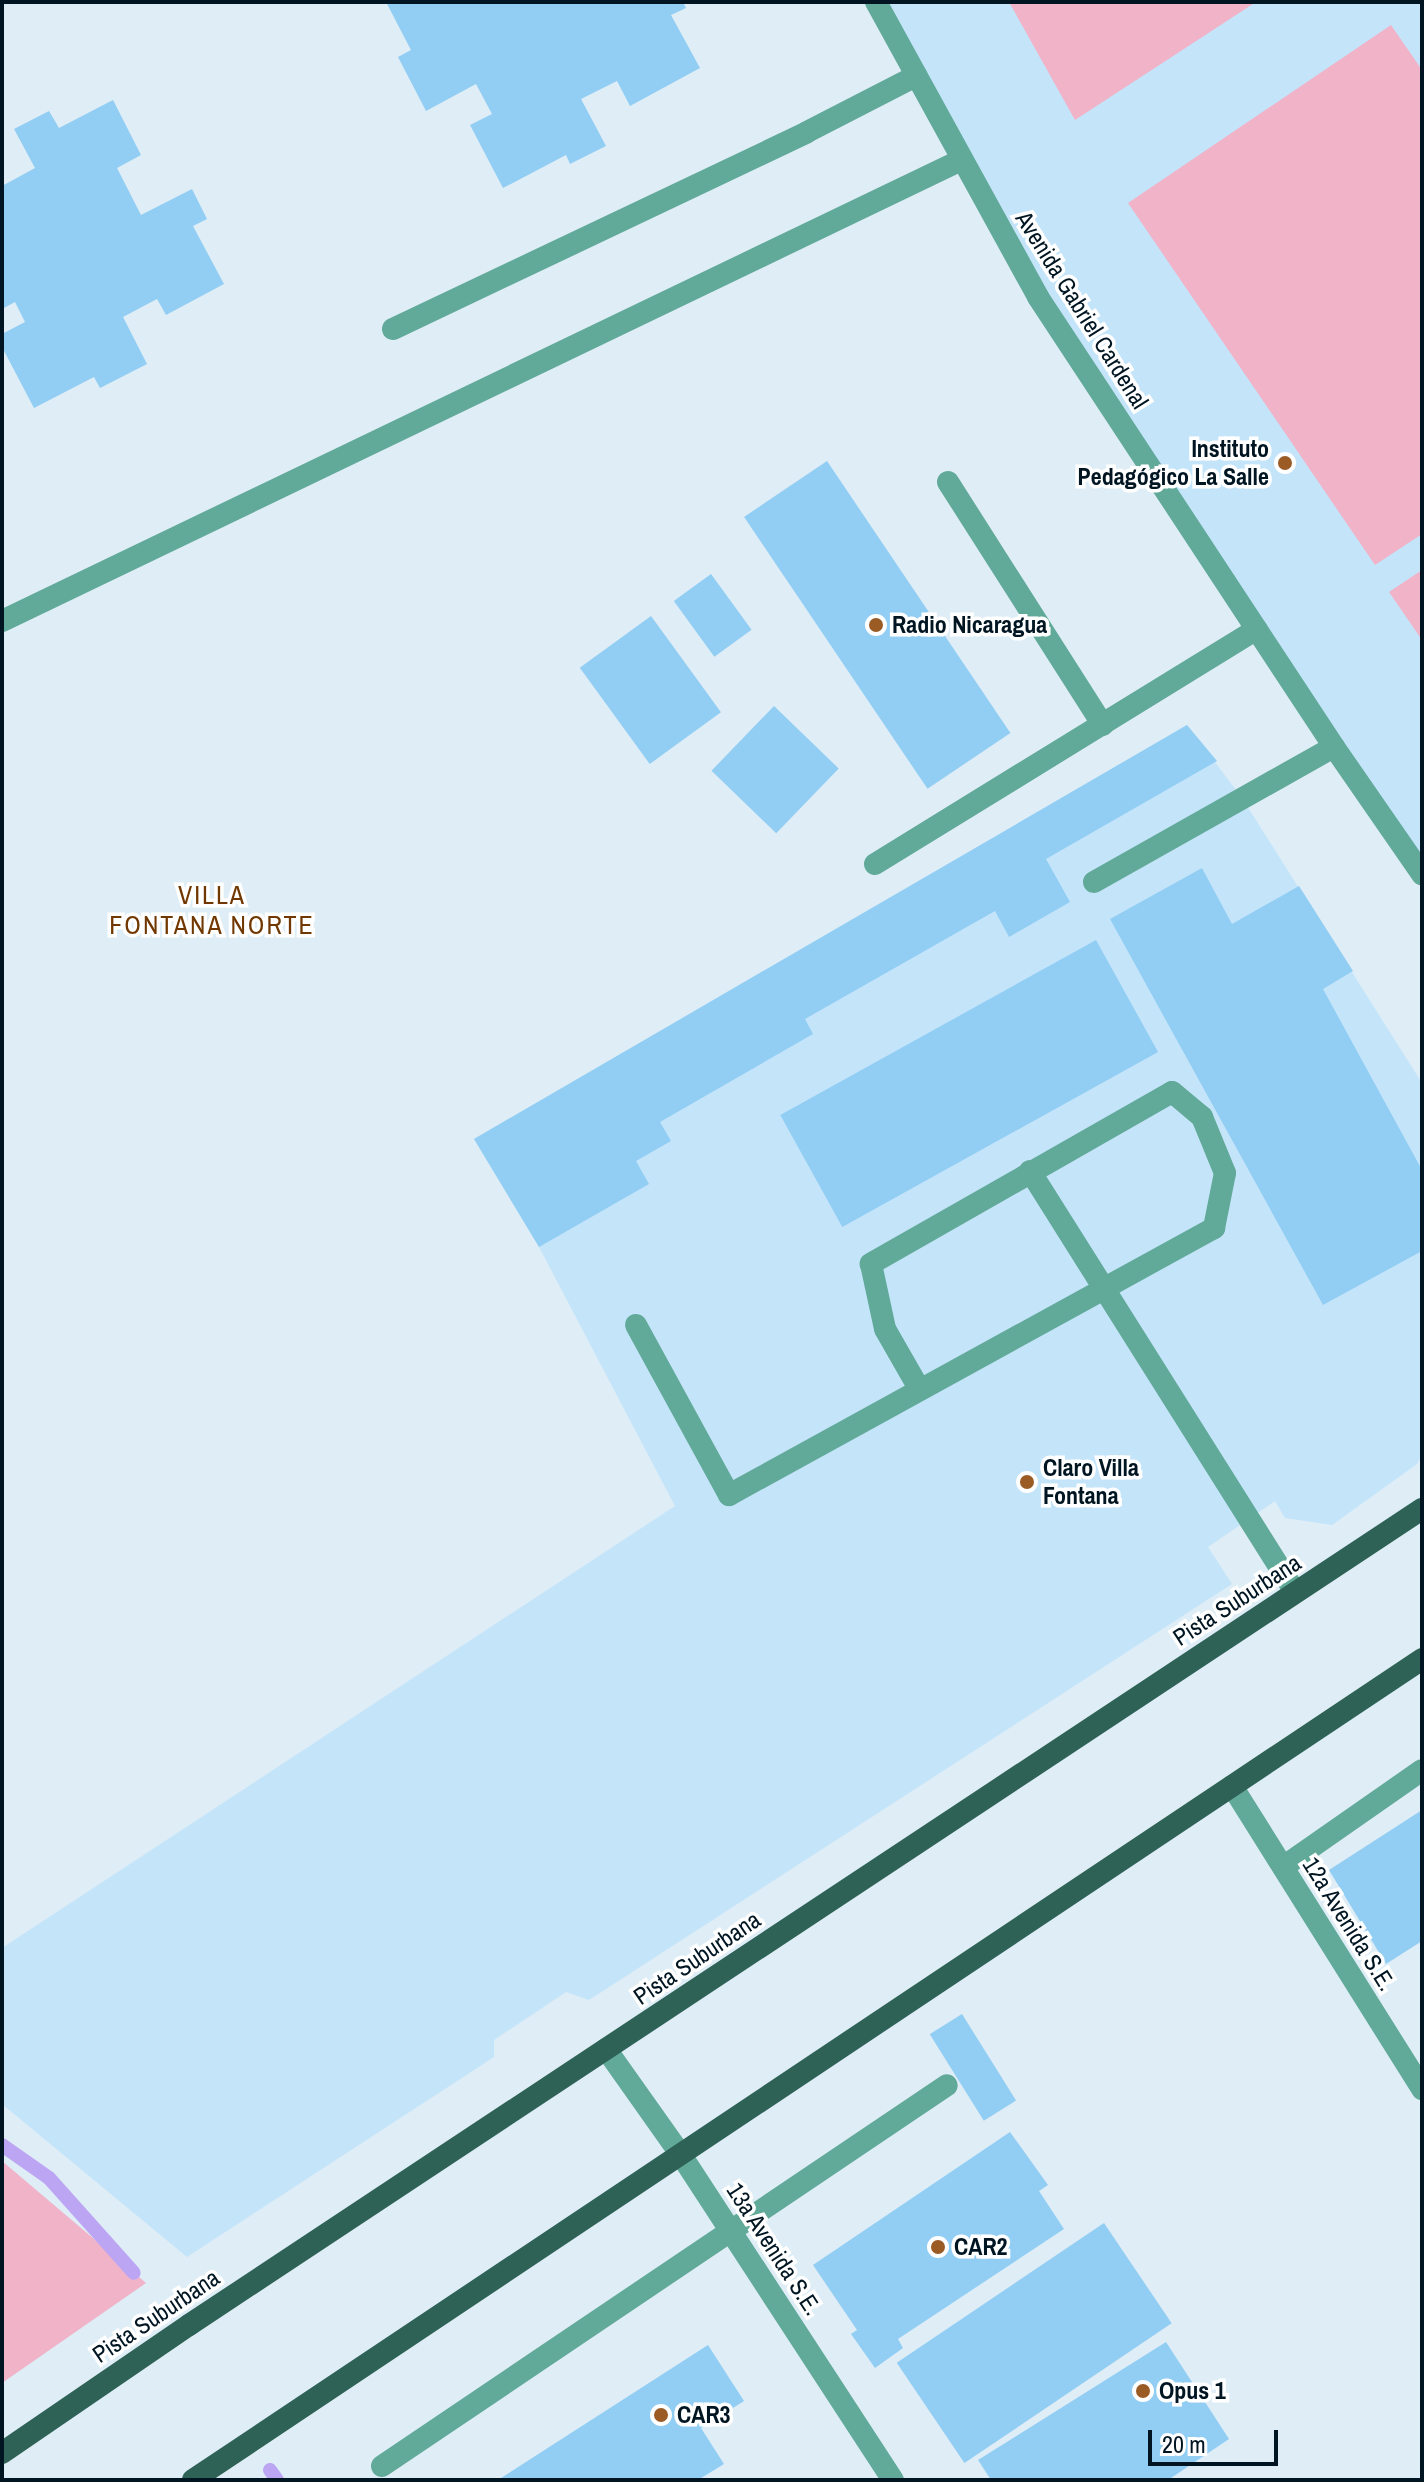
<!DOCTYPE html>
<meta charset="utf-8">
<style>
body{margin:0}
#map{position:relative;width:1424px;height:2482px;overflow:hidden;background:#deedf6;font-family:"Archivo Narrow",sans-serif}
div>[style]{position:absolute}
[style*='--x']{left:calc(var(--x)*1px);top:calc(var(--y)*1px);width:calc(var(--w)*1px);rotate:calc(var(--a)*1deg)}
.built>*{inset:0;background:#c4e4fa}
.green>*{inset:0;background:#f0b3c8}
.stream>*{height:14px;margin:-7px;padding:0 7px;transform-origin:7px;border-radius:7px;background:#bca6f4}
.building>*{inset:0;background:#92cef4;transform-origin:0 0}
.service>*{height:22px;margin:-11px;padding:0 11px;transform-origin:11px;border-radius:11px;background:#61a998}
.minor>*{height:22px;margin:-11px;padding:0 11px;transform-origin:11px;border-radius:11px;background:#61a998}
.tertiary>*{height:22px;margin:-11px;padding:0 11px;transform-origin:11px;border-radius:11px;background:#61a998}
.primary>*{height:22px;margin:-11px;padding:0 11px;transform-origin:11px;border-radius:11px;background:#2f6256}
.dots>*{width:22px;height:22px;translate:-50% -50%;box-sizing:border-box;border:4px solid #fff;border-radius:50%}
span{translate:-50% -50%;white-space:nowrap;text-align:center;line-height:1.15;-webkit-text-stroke:7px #fff;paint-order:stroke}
.street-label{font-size:24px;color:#001522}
.poi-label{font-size:24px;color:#001522;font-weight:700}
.right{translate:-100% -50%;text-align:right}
.left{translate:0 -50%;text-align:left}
.neighbourhood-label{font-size:26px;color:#703800;letter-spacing:2px}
.frame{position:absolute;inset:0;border:4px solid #001522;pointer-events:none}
.scale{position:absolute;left:1148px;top:2430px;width:130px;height:36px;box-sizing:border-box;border:4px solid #001522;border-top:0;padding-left:10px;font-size:24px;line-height:28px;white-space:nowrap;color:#001522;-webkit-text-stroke:6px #fff;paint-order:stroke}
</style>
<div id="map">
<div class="built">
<div style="clip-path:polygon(876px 2px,1422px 2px,1422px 874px,1038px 297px)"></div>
<div style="clip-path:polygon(1187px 725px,1242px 798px,1422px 1083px,1422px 1455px,1417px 1464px,1332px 1525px,1285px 1518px,1275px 1501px,1208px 1547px,1232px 1584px,589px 2000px,566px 1992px,494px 2040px,494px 2057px,187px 2257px,2px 2104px,2px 1948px,675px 1506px,539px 1247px,474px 1139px)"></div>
</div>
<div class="green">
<div style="clip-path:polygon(1009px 2px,1256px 2px,1075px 120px)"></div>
<div style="clip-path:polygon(1391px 25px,1422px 70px,1422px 534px,1375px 565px,1128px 203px)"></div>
<div style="clip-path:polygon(1422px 570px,1422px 640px,1389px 592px)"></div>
<div style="clip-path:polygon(2px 2161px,146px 2283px,2px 2383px)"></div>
</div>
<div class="stream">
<div style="--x:2;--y:2145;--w:57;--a:35.1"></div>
<div style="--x:49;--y:2178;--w:127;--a:48.2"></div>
<div style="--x:270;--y:2470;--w:12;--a:55"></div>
</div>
<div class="building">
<div style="clip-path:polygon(386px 2px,683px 2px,686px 8px,671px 15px,700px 68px,630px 106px,617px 81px,581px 99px,606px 146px,570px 164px,566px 155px,503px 188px,470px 125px,492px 114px,476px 84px,426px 111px,398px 57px,411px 50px)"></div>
<div style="clip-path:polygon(113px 100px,141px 155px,117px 168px,141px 215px,192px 189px,207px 219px,193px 226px,224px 284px,166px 315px,157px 299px,123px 317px,147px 364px,100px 388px,94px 377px,34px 408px,2px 347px,2px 334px,25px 322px,15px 302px,2px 309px,2px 186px,35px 168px,14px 129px,49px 111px,59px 128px)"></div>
<div style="left:827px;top:461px;width:328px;height:100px;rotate:56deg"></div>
<div style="left:711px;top:574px;width:69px;height:46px;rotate:54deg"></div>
<div style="left:651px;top:616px;width:119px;height:88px;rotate:54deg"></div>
<div style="left:774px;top:706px;width:90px;height:90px;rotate:44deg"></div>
<div style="clip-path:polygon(1187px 725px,1217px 761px,1046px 859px,1070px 902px,1009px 937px,995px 911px,805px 1019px,813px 1034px,660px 1122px,671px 1141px,636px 1161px,649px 1184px,539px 1247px,474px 1139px)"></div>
<div style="clip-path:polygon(1202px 868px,1232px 924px,1299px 886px,1353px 971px,1323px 989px,1422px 1170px,1422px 1251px,1323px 1305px,1110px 919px)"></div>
<div style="left:1096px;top:940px;width:128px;height:361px;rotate:61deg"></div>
<div style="clip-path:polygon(1422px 1810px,1422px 1941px,1386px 1964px,1329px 1870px)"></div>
<div style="left:962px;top:2014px;width:102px;height:38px;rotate:58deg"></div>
<div style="clip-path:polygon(1010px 2132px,1048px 2185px,1039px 2191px,1064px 2229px,898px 2339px,903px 2348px,875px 2368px,851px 2334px,857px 2330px,813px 2265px)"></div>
<div style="left:1104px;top:2223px;width:121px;height:250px;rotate:56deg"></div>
<div style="clip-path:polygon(1166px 2342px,1229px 2439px,1168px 2480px,991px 2480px,978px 2460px)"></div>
<div style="clip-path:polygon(708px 2345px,744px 2401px,701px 2428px,724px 2464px,698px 2480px,498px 2480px)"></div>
</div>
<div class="service">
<div style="--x:393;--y:329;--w:458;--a:-25.4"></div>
<div style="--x:807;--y:132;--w:123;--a:-27.2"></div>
<div style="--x:948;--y:482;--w:288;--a:57.5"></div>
<div style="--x:875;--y:864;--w:448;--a:-31.6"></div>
<div style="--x:1094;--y:882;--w:275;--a:-29.4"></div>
<div style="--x:1030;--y:1171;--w:497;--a:57.8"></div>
<div style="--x:636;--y:1325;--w:194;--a:61.3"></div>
<div style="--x:729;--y:1495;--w:427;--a:-28.8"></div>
<div style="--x:1103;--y:1289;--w:127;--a:-28.8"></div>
<div style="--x:1214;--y:1228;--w:56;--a:-78.7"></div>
<div style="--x:1225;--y:1173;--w:61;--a:-112.3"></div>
<div style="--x:1202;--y:1117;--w:39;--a:-140"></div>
<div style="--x:1172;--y:1092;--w:347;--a:150.3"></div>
<div style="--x:871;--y:1264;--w:66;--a:77.8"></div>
<div style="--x:885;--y:1329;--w:70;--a:60.2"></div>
<div style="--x:1283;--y:1867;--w:169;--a:-34.9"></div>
<div style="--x:382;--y:2466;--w:681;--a:-33.99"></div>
</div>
<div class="minor">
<div style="--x:2;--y:621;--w:1064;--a:-25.67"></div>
<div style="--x:1232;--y:1786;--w:358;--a:57.9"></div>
<div style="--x:606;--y:2049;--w:130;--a:54.7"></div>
<div style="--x:681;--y:2155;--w:388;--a:56.9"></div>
</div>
<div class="tertiary">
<div style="--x:876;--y:2;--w:337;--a:61.2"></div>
<div style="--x:1038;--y:297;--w:539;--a:56.66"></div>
<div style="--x:1334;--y:747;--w:155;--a:55.3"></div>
</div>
<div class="primary">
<div style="--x:2;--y:2453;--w:227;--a:-34.4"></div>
<div style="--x:189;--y:2325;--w:1479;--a:-33.5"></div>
<div style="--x:193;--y:2480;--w:1478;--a:-33.74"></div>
</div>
<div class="dots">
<div style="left:1285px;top:463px;background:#9b5b25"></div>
<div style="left:876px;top:625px;background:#9b5b25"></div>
<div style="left:1027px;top:1482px;background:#9b5b25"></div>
<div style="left:938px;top:2247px;background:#9b5b25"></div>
<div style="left:1143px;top:2391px;background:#9b5b25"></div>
<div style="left:661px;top:2415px;background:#9b5b25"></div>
</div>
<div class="street-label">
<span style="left:1082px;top:310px;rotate:58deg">Avenida Gabriel Cardenal</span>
<span style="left:1237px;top:1600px;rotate:-33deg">Pista Suburbana</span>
<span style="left:1349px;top:1924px;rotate:58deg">12a Avenida S.E.</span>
<span style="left:697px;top:1958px;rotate:-34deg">Pista Suburbana</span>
<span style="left:774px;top:2249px;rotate:57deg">13a Avenida S.E.</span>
<span style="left:156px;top:2316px;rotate:-34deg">Pista Suburbana</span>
</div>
<div class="poi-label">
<span class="right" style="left:1269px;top:463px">Instituto<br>Pedagógico La Salle</span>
<span class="left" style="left:892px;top:625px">Radio Nicaragua</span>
<span class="left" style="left:1043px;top:1482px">Claro Villa<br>Fontana</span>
<span class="left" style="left:954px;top:2247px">CAR2</span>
<span class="left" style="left:1159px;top:2391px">Opus 1</span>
<span class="left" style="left:677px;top:2415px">CAR3</span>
</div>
<div class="neighbourhood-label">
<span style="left:212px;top:910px">VILLA<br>FONTANA NORTE</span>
</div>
<div class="frame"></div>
<div class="scale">20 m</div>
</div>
